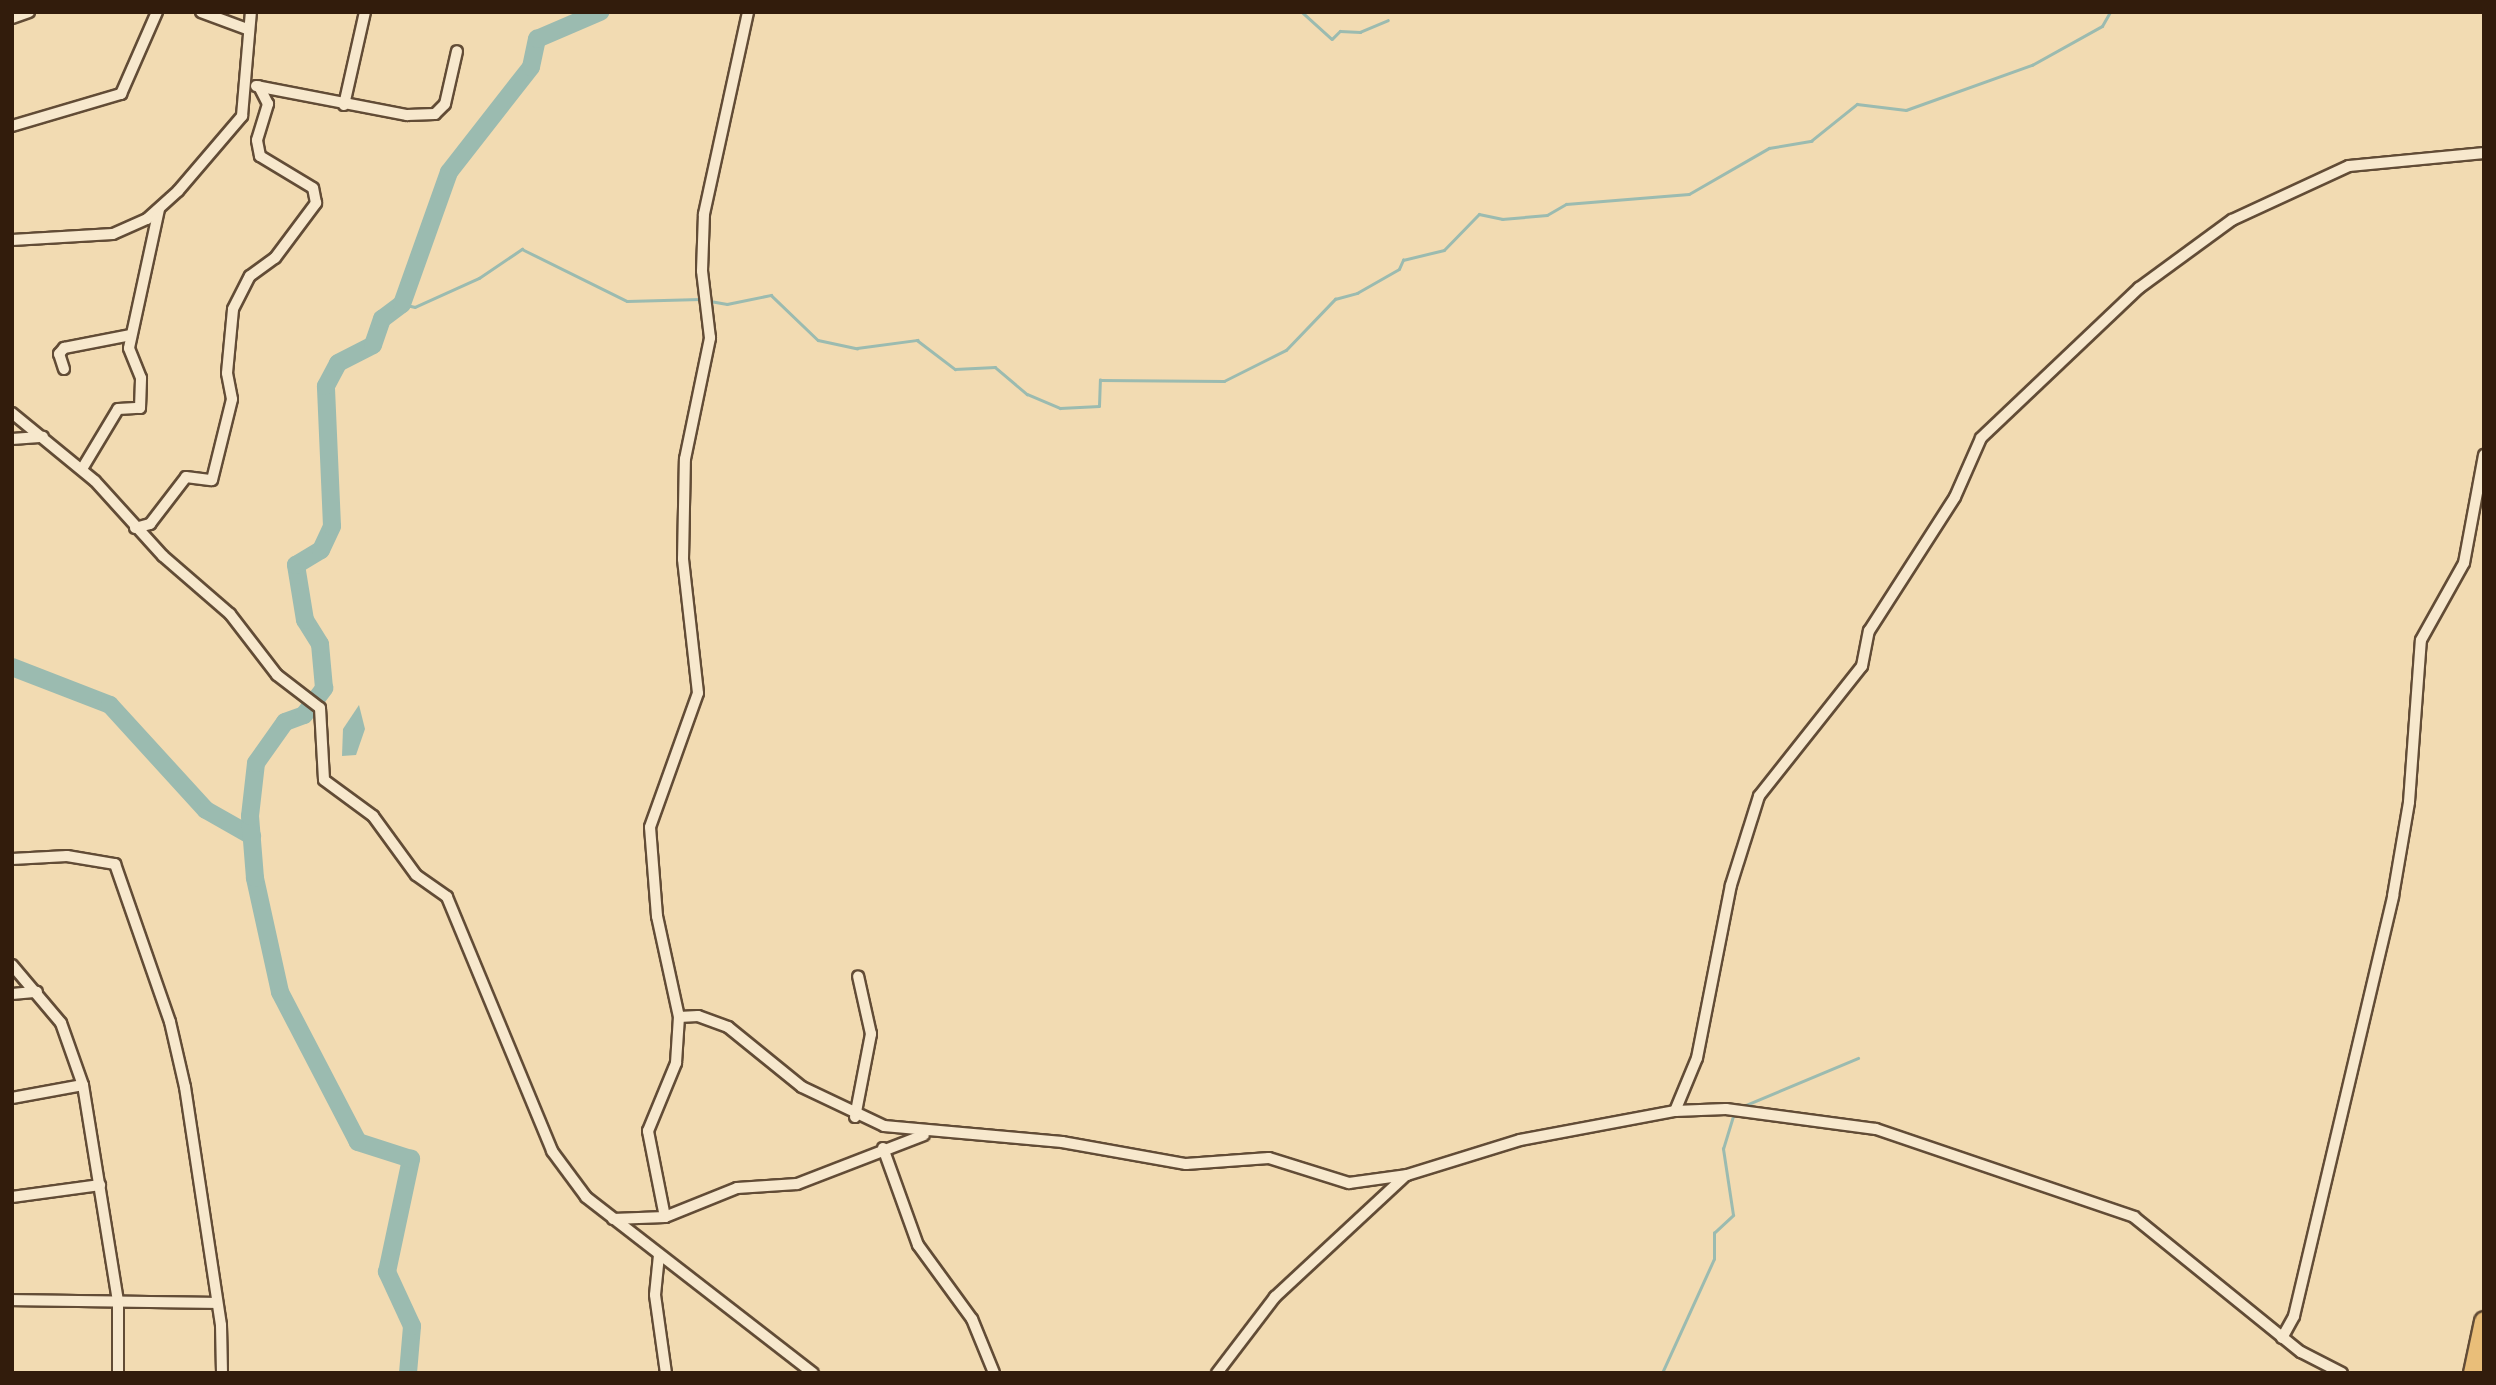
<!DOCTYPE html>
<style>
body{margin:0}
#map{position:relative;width:2496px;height:1385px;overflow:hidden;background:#f2dbb2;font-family:"IM FELL DW Pica",serif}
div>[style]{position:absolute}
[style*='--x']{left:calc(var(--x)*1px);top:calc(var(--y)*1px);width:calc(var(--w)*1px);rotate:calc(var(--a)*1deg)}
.water>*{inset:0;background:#9bbbb0}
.stream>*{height:2.5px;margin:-1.25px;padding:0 1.25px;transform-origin:1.25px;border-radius:1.25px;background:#9bbbb0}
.river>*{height:18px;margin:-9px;padding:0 9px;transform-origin:9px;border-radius:9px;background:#9bbbb0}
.roads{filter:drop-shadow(2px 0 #624c36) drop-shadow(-2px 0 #624c36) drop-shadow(0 2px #624c36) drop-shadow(0 -2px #624c36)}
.minor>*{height:10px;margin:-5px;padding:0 5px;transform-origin:5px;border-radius:5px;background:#f7e8cd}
.trunk>*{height:19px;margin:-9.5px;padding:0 9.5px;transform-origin:9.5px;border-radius:9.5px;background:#e9be79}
span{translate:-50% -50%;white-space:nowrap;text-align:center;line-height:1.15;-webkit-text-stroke:5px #f7e8cd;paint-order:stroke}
.frame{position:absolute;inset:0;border:14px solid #321c0c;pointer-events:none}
</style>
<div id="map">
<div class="water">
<div style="clip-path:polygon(359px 705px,365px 729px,356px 755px,342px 756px,343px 729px)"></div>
</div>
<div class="stream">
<div style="--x:1302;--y:12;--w:40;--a:42"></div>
<div style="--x:1332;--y:39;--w:11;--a:-45"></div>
<div style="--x:1340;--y:31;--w:20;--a:3"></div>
<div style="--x:1360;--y:32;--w:30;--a:-23"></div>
<div style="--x:710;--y:301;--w:17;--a:10"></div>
<div style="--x:727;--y:304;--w:45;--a:-11.6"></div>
<div style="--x:771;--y:295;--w:65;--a:43.8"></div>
<div style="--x:818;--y:340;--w:40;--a:12"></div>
<div style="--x:857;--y:348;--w:61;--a:-7.6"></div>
<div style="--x:917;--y:340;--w:48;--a:37.3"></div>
<div style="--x:955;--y:369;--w:40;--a:-2.9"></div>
<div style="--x:995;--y:367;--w:42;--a:40.2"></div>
<div style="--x:1027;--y:394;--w:36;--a:23"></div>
<div style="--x:1060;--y:408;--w:39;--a:-3"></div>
<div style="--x:1099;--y:406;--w:26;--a:-88"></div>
<div style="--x:1100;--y:380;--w:124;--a:0.5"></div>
<div style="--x:1224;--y:381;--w:69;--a:-26.6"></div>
<div style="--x:1286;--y:350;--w:71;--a:-46.1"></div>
<div style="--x:1335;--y:299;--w:23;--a:-15"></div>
<div style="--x:1357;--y:293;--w:48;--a:-29.7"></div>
<div style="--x:1399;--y:269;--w:10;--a:-66"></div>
<div style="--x:1403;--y:260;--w:42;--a:-13.7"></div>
<div style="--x:1444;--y:250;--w:50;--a:-45.8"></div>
<div style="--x:1479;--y:214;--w:24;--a:12"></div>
<div style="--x:1502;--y:219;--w:45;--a:-5.1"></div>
<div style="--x:1547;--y:215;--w:22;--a:-30"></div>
<div style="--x:1566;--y:204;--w:123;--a:-4.6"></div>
<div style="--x:1689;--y:194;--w:92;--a:-29.9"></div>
<div style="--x:1769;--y:148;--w:43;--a:-9.5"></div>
<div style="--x:1811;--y:141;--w:59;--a:-38.8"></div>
<div style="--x:1857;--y:104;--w:49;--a:7"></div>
<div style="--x:1906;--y:110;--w:134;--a:-19.7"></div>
<div style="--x:2032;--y:65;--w:80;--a:-29.1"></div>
<div style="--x:2102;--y:26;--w:16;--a:-60"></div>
<div style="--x:402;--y:304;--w:13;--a:13"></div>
<div style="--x:415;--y:307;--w:70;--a:-24.4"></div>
<div style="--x:479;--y:278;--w:52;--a:-34"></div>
<div style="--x:522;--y:249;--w:117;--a:26.3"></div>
<div style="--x:627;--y:301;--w:73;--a:-1.6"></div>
<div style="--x:1739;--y:1108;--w:129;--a:-22.8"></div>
<div style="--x:1662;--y:1373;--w:125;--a:-65.5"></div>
<div style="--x:1714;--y:1259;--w:26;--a:-90"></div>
<div style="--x:1714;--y:1233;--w:26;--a:-43"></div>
<div style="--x:1733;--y:1215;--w:67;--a:-98.6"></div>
<div style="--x:1723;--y:1149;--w:39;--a:-73"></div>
</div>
<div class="river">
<div style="--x:12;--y:667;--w:105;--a:21.2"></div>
<div style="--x:110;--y:705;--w:142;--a:47.6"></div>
<div style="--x:206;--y:810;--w:53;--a:29.5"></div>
<div style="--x:408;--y:1373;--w:47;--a:-85.1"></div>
<div style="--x:412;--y:1326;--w:60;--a:-114.8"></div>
<div style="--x:387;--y:1272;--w:116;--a:-78"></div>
<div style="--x:411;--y:1159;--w:56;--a:-162.2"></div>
<div style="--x:358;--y:1142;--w:169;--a:-117.5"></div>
<div style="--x:280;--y:992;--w:117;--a:-102.4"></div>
<div style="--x:255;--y:878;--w:62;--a:-94.6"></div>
<div style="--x:250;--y:816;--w:53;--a:-83.5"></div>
<div style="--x:256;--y:763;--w:50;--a:-54.7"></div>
<div style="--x:285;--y:722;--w:20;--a:-20"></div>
<div style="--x:304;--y:715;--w:34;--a:-53"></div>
<div style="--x:324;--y:688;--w:44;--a:-95.2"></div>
<div style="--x:320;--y:644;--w:28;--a:-122"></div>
<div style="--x:305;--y:620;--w:56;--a:-99.3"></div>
<div style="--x:296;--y:565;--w:29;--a:-31"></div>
<div style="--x:321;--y:550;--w:26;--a:-65"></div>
<div style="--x:332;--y:526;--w:140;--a:-92.5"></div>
<div style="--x:326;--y:386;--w:26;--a:-62"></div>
<div style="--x:338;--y:363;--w:39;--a:-27"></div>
<div style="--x:373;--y:345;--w:28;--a:-71"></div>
<div style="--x:382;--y:319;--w:25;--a:-37"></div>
<div style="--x:402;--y:304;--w:140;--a:-70.4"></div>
<div style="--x:449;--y:172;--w:133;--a:-52"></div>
<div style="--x:531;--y:67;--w:29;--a:-78"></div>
<div style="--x:537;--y:39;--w:69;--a:-23.2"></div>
</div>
<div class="roads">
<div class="minor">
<div style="--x:201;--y:12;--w:49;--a:20.3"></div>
<div style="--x:12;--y:18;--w:18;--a:-19"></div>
<div style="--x:256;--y:86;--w:154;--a:10.9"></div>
<div style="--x:407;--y:115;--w:28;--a:-2"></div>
<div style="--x:435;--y:114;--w:14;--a:-45"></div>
<div style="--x:445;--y:104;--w:54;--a:-77.2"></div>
<div style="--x:344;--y:105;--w:95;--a:-77.3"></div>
<div style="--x:12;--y:126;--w:114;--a:-16.4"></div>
<div style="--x:121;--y:94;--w:90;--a:-66.3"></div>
<div style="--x:12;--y:240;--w:101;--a:-3.4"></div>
<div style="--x:113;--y:234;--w:37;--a:-24"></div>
<div style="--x:147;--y:219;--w:42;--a:-42.1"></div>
<div style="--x:178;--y:191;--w:99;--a:-49.5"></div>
<div style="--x:242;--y:116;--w:104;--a:-85.1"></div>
<div style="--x:64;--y:369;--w:16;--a:-108"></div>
<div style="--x:59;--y:354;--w:8;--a:-50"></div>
<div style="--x:64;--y:348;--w:68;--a:-11"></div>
<div style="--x:12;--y:413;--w:107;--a:39.3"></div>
<div style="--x:95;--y:481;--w:101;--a:47.8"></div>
<div style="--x:163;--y:556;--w:89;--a:40.9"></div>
<div style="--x:230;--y:614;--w:77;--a:52.4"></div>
<div style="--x:277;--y:675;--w:54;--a:37.5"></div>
<div style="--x:320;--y:708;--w:72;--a:86.8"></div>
<div style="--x:324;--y:780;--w:61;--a:36.3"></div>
<div style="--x:373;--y:816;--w:73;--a:53.9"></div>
<div style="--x:416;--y:875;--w:38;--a:35"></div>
<div style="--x:447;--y:897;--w:275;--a:67.5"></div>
<div style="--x:552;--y:1151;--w:57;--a:53.5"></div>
<div style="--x:586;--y:1197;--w:287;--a:37.8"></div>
<div style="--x:12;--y:439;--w:31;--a:-4"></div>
<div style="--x:82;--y:469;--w:70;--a:-59"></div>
<div style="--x:118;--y:409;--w:22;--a:-3"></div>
<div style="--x:140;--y:408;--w:30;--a:-88"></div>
<div style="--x:141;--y:378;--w:32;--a:-112"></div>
<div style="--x:129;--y:348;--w:142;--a:-77.8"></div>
<div style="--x:135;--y:528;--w:16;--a:-15"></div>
<div style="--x:150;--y:524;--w:59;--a:-52.5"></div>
<div style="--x:186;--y:477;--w:26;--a:7"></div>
<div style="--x:212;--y:480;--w:83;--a:-76.1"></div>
<div style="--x:232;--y:399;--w:26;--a:-101"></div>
<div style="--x:227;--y:373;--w:64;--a:-84.6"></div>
<div style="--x:233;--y:309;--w:37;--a:-63"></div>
<div style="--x:250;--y:276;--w:31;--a:-36"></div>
<div style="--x:275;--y:258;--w:69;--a:-53.3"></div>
<div style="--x:316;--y:203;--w:15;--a:-101"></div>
<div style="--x:313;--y:188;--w:62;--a:-148.9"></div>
<div style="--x:260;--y:156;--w:16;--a:-101"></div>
<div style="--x:257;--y:140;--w:38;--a:-73"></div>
<div style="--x:268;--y:104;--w:20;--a:-117"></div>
<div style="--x:12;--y:859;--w:55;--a:-3.1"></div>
<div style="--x:67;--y:856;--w:49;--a:9.5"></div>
<div style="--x:115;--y:864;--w:167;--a:70.8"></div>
<div style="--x:170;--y:1022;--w:67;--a:77"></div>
<div style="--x:185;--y:1087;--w:241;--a:81.4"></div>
<div style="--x:221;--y:1325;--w:48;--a:88.8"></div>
<div style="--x:12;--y:965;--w:76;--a:49.8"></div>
<div style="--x:61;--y:1023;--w:66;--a:70.5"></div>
<div style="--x:83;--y:1085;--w:218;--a:80.8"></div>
<div style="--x:118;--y:1300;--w:73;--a:90"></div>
<div style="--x:12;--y:994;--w:25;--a:-5"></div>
<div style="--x:679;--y:1017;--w:19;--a:-3"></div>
<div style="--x:698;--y:1016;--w:32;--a:20"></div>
<div style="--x:728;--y:1027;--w:95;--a:39"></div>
<div style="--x:802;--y:1087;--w:91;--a:25.4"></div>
<div style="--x:884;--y:1126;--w:179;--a:5.1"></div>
<div style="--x:1062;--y:1142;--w:126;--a:10.1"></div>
<div style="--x:1186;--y:1164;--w:83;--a:-4.1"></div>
<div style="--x:1269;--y:1158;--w:84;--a:17.4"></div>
<div style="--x:1349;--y:1183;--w:59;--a:-7.9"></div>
<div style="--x:1407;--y:1175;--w:118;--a:-17.2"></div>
<div style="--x:1520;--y:1140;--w:158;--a:-10.6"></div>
<div style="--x:1675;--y:1111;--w:51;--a:-2.2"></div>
<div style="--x:1726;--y:1109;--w:151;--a:7.6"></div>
<div style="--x:1876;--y:1129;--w:273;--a:18.8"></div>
<div style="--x:2134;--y:1217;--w:215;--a:39"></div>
<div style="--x:2301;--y:1352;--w:46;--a:27.1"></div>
<div style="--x:12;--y:1098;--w:72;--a:-10.4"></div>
<div style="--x:1675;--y:1111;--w:57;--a:-67.5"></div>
<div style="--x:1697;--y:1058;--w:176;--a:-78.9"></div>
<div style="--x:1731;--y:885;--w:93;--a:-72.5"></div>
<div style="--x:1759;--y:796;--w:166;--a:-51.6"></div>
<div style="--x:1862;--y:666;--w:36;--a:-79"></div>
<div style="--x:1869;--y:631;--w:159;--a:-57.3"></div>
<div style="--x:1955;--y:497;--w:64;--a:-66.2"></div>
<div style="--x:1981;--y:438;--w:218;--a:-43.5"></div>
<div style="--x:2139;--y:288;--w:115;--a:-36.2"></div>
<div style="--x:2232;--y:220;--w:129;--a:-24.8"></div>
<div style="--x:2349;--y:166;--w:136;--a:-5.5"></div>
<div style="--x:855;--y:1117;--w:85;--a:-79.1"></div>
<div style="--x:871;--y:1034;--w:59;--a:-102.6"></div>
<div style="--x:883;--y:1148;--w:103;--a:70.2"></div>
<div style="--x:918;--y:1245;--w:92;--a:53.9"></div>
<div style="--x:972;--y:1319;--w:58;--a:67.8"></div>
<div style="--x:12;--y:1197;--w:89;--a:-7.8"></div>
<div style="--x:665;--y:1217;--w:88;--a:-101.2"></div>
<div style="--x:648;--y:1131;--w:74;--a:-67.6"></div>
<div style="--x:676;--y:1063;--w:46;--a:-86.3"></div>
<div style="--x:679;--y:1017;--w:103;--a:-102.3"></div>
<div style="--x:657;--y:916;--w:89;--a:-94.5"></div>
<div style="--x:650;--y:827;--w:142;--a:-70.3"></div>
<div style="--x:698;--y:693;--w:135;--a:-96.4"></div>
<div style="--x:683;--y:559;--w:100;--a:-88.9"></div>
<div style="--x:685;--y:459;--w:124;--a:-78.3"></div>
<div style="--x:710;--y:338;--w:67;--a:-96.8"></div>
<div style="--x:702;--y:271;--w:57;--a:-88"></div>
<div style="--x:704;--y:214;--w:207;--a:-77.7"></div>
<div style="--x:613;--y:1219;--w:52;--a:-2.2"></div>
<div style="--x:665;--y:1217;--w:78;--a:-21.9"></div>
<div style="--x:737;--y:1188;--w:60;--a:-3.8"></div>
<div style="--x:797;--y:1184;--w:136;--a:-21.1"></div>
<div style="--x:659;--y:1255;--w:40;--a:95.7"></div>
<div style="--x:655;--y:1295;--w:79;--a:82"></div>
<div style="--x:12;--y:1300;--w:204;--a:0.8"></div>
<div style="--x:2282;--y:1338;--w:25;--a:-61"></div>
<div style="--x:2294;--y:1316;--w:432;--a:-76.7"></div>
<div style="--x:2393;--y:896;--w:95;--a:-80.3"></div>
<div style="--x:2409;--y:802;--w:162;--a:-85.8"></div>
<div style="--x:2421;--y:640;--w:88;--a:-60.8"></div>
<div style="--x:2464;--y:563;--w:110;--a:-79.5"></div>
<div style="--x:1217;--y:1373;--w:96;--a:-52.7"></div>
<div style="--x:1275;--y:1297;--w:178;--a:-42.9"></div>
</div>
<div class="trunk">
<div style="--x:2473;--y:1373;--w:53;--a:-78.1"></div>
</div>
</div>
<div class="frame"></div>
</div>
